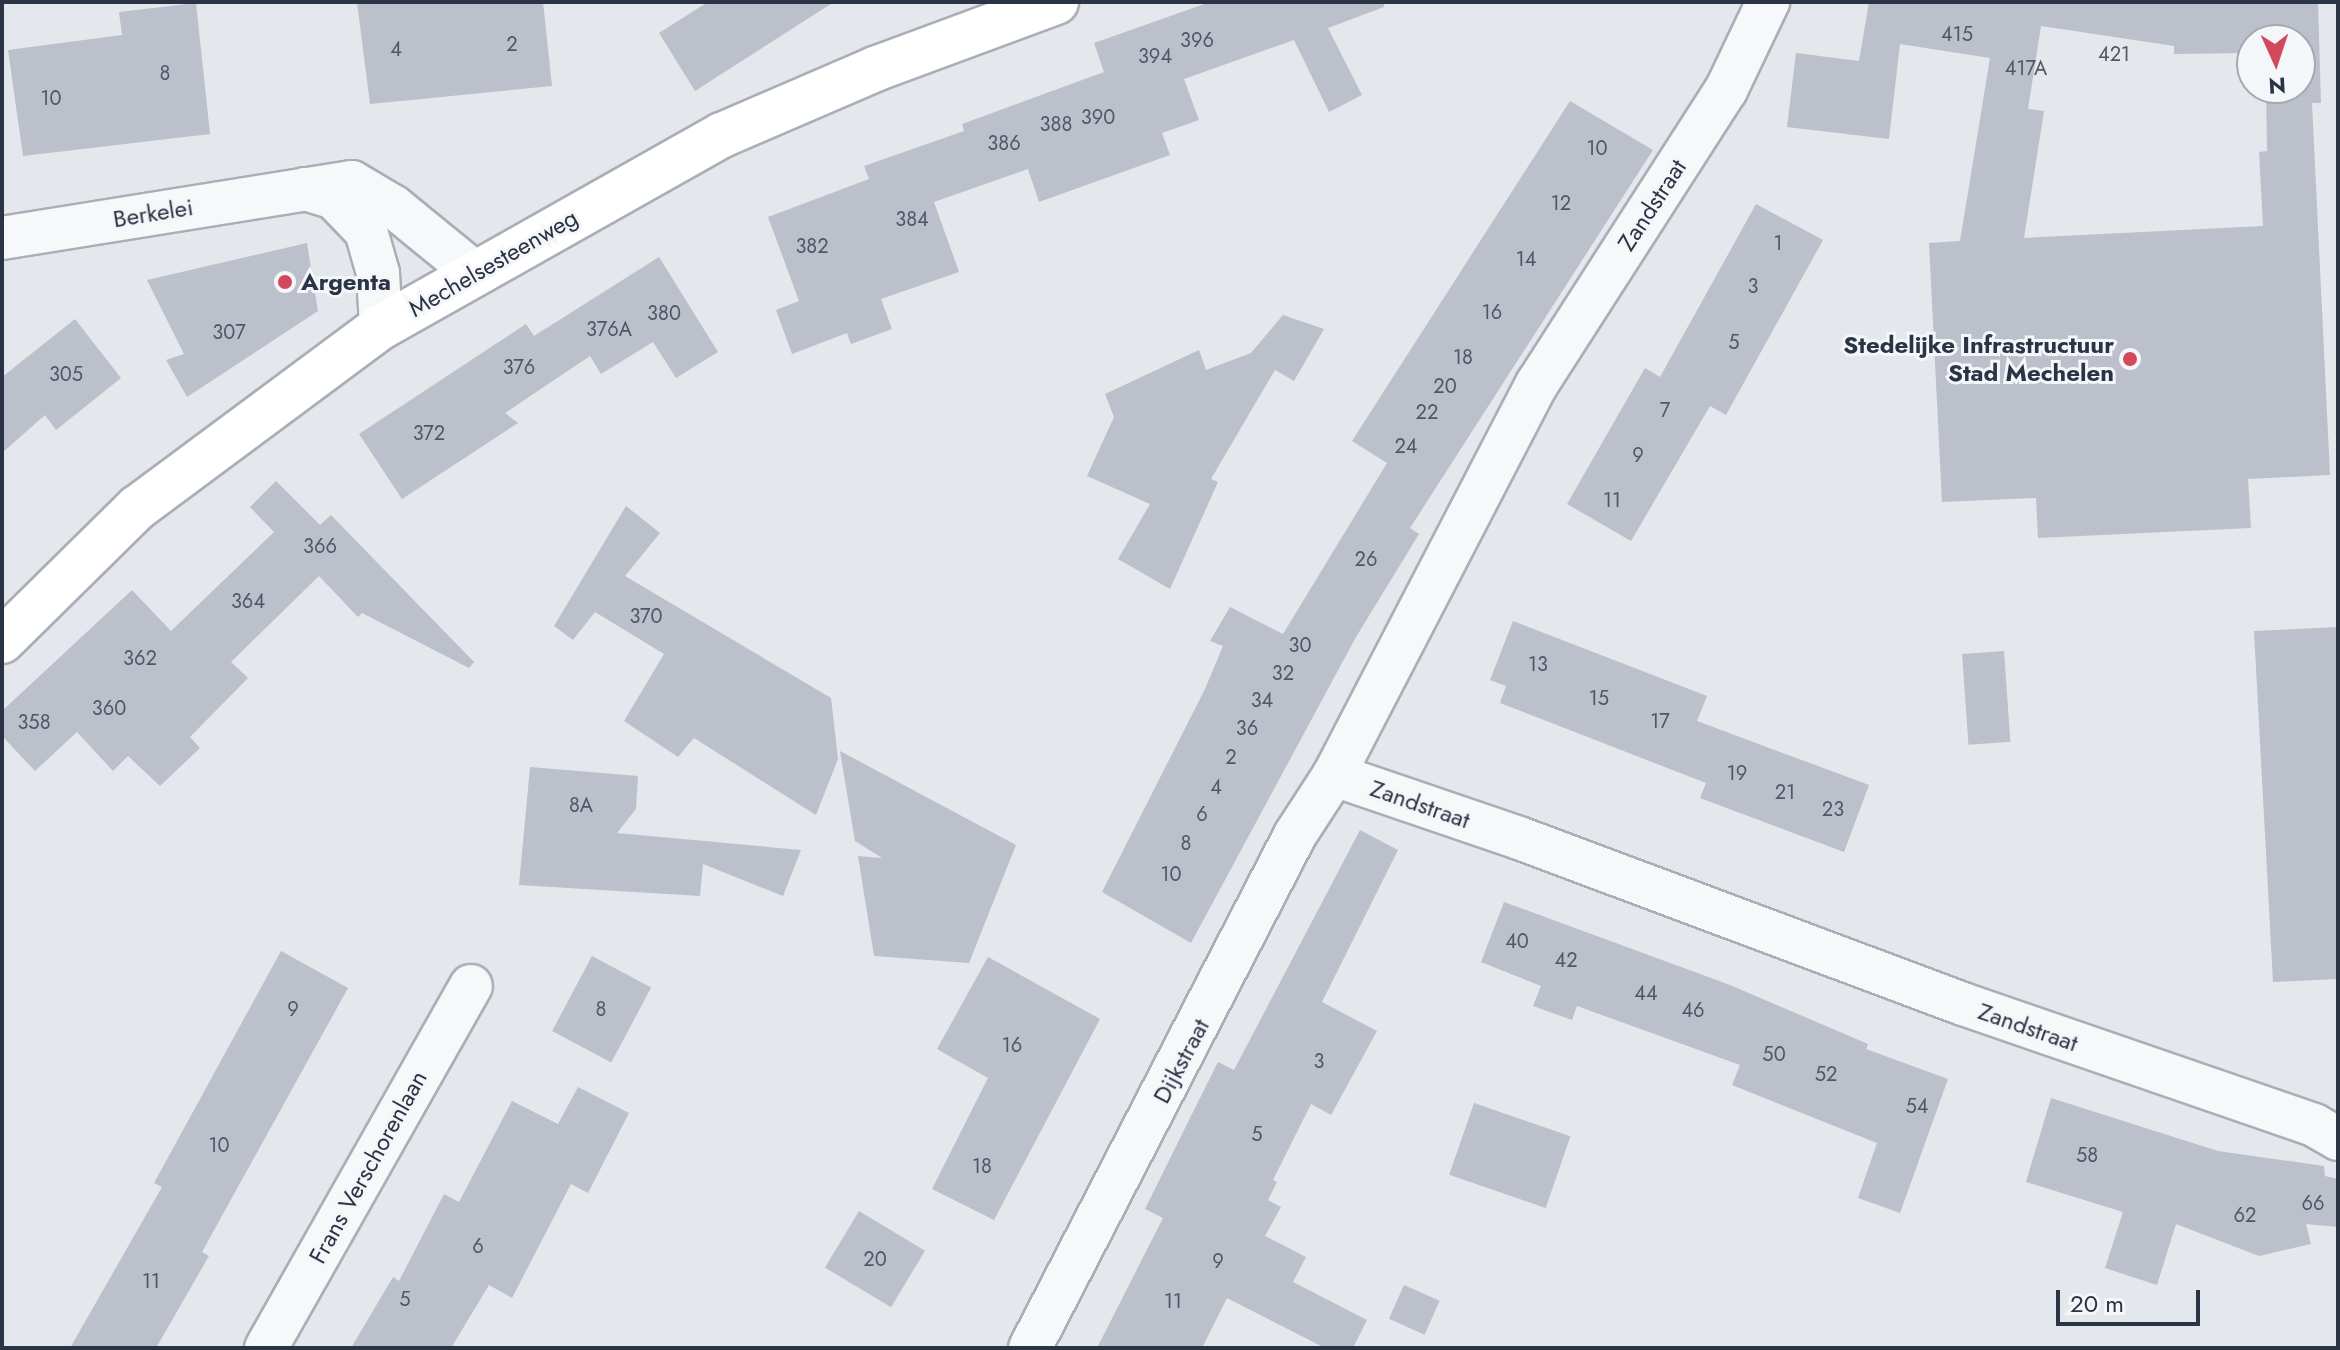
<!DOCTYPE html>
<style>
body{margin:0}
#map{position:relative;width:2340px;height:1350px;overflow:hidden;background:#e4e7ec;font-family:Jost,sans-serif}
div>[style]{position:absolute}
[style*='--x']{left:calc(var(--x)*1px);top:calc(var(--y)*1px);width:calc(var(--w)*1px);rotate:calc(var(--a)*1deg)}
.building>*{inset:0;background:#bbc0ca;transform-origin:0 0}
.roads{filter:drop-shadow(2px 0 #a9aeb7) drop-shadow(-2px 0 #a9aeb7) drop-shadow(0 2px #a9aeb7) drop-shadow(0 -2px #a9aeb7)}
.minor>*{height:42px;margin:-21px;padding:0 21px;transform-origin:21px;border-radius:21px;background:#f7f8fa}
.secondary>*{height:44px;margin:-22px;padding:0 22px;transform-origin:22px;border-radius:22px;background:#fff}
.dots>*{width:22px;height:22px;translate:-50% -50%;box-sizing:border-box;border:4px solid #f4f6f9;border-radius:50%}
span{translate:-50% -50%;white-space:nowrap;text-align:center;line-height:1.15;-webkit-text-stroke:6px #f4f6f9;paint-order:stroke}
.number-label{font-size:20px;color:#4f5766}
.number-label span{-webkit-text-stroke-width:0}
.street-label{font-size:24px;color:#2b3445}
.poi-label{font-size:24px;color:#2b3445;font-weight:700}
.left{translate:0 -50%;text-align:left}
.right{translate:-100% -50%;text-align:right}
.frame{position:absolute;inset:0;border:4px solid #2b3445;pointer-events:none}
.north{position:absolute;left:2236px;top:24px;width:80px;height:80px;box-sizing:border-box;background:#f4f6f9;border:2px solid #a4a8b1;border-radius:50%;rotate:177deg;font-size:22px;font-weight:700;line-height:32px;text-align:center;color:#2b3445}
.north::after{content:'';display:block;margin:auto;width:28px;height:36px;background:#d1495b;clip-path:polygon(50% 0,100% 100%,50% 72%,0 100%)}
.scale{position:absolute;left:2056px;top:1290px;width:144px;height:36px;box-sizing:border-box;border:4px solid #2b3445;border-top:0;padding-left:10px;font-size:24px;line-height:28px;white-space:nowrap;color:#2b3445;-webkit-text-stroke:6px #f4f6f9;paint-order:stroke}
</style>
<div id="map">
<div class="building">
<div style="clip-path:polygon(357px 2px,543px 2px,552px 86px,370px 104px)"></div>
<div style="clip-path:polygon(708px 2px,834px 2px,695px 91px,659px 33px)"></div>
<div style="clip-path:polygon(1210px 2px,1384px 2px,1384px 7px,1328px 28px,1362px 95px,1329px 112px,1294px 40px,1184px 79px,1199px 120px,1162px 133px,1170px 155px,1039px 202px,1028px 169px,934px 202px,959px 272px,881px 299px,892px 329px,851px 344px,847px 333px,792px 354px,776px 310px,799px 301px,768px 217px,869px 179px,864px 166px,964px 131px,962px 124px,1104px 72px,1094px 43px)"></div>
<div style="clip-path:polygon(evenodd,1869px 2px,2318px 2px,2321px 103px,2312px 103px,2330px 475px,2248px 479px,2251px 528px,2038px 538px,2036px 498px,1942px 502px,1929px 243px,1960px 241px,1990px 58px,1900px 44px,1889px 139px,1787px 127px,1796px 53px,1859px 61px,1869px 2px,2041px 26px,2174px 46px,2174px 54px,2252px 53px,2252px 40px,2300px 40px,2300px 88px,2266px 88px,2267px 151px,2259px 152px,2263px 226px,2024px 238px,2044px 111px,2028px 109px,2041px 26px)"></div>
<div style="clip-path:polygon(196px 3px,210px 134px,23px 156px,8px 50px,122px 35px,119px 12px)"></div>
<div style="clip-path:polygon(1570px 101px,1653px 150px,1410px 528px,1419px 534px,1356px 637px,1191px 943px,1102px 892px,1205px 689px,1223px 646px,1210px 641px,1230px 607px,1283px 634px,1387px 463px,1352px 441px)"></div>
<div style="clip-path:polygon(1756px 204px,1823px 240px,1726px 415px,1710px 406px,1631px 541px,1567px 504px,1645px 368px,1660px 377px)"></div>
<div style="clip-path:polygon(307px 243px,318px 311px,187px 397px,166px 360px,184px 354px,147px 280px)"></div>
<div style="clip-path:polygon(659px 257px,718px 352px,676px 378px,653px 342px,601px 374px,590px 356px,505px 413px,518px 423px,402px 499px,359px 434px,526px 324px,534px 336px)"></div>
<div style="clip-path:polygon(1283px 315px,1324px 329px,1294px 381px,1275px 370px,1211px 479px,1218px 482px,1170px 589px,1118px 559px,1150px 504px,1087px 476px,1114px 417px,1105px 394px,1199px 350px,1206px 370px,1251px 353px)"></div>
<div style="clip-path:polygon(75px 319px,121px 378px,56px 430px,45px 415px,2px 453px,2px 377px)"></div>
<div style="clip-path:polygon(276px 481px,320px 525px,331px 515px,474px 662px,469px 668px,362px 613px,358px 617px,319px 576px,231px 662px,248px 678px,190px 737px,200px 748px,160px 786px,128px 756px,113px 771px,77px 732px,35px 771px,2px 736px,2px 711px,132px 590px,171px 631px,274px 532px,250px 507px)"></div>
<div style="clip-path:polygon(626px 506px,660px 533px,625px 576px,831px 698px,838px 759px,816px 815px,694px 738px,678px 757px,624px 721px,664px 654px,595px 612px,573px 640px,554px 626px)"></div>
<div style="clip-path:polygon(1513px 621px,1707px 696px,1697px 721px,1869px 785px,1844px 852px,1700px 798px,1706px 783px,1500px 703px,1506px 686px,1490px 680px)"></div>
<div style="clip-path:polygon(2338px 627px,2338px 979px,2273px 982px,2254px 631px)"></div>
<div style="left:2004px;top:651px;width:91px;height:42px;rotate:86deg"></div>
<div style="clip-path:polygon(840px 751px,1016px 845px,969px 963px,874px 956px,858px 856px,882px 858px,855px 841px)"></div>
<div style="clip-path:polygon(530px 767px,638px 776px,636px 809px,617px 833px,801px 850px,783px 896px,703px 864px,700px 896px,519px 885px)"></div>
<div style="clip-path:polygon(1360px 830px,1398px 850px,1322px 1002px,1377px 1031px,1331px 1115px,1311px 1104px,1273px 1180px,1277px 1182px,1268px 1200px,1281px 1207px,1265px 1236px,1306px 1257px,1293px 1282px,1367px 1320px,1353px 1348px,1325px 1348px,1227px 1298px,1202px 1348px,1097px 1348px,1163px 1218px,1145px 1209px,1189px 1120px,1218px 1062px,1234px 1070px)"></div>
<div style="clip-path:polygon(1504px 902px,1730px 985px,1868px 1044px,1866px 1049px,1948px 1079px,1900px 1213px,1858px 1198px,1877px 1143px,1732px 1085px,1740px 1065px,1577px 1006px,1572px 1020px,1533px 1006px,1541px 986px,1481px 962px)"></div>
<div style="clip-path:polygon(281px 951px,348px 988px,202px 1252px,209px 1256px,156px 1348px,70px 1348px,162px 1187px,154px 1183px)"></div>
<div style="left:592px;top:956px;width:67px;height:85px;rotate:28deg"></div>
<div style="clip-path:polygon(988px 957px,1100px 1019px,994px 1220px,932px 1189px,988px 1078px,937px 1049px)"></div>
<div style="clip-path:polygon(578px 1087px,629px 1113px,588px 1193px,571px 1184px,512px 1298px,489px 1285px,451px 1348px,351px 1348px,393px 1277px,399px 1281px,444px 1194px,459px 1202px,512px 1101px,558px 1124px)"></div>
<div style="clip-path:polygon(2051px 1098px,2218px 1151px,2324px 1166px,2325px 1176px,2338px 1179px,2338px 1227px,2306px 1224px,2311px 1244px,2259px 1256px,2176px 1224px,2157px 1285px,2105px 1268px,2123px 1212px,2026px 1182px)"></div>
<div style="left:1474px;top:1103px;width:102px;height:76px;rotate:19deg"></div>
<div style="left:859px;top:1211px;width:77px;height:66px;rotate:31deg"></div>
<div style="left:1404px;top:1285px;width:39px;height:37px;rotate:24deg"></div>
</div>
<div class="roads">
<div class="minor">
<div style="--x:305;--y:189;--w:30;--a:17"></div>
<div style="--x:334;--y:198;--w:46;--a:45.9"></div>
<div style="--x:366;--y:231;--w:44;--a:74.1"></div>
<div style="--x:378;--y:273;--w:54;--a:86.8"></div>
<div style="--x:2;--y:238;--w:354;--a:-9.1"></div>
<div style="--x:352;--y:182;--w:49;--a:30.8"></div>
<div style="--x:394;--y:207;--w:104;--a:39.2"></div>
<div style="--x:1334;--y:775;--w:195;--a:18.8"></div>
<div style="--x:1519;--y:838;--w:474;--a:20.5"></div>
<div style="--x:1963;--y:1004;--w:371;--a:19"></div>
<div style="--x:2314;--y:1125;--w:28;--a:30"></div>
<div style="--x:266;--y:1348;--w:416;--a:-60.5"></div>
<div style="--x:1030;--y:1348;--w:577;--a:-62.68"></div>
<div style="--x:1295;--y:835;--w:72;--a:-57"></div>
<div style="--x:1334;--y:775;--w:441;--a:-62.6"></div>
<div style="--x:1537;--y:384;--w:350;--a:-57.3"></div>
<div style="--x:1726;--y:90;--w:98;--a:-64.5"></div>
</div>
<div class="secondary">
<div style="--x:2;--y:641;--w:190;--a:-44.6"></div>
<div style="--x:137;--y:508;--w:304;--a:-36.6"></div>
<div style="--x:381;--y:327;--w:391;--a:-29.4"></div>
<div style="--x:722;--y:135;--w:167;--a:-23.3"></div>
<div style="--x:875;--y:69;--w:193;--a:-20.3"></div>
</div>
</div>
<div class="dots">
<div style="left:285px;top:282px;background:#d1495b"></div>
<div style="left:2130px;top:359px;background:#d1495b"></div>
</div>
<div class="number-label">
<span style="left:1957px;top:34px">415</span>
<span style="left:1197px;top:40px">396</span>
<span style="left:512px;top:44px">2</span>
<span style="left:396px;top:49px">4</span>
<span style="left:2114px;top:54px">421</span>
<span style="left:1155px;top:56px">394</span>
<span style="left:2026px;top:68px">417A</span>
<span style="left:165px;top:73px">8</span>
<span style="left:51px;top:98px">10</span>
<span style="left:1098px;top:117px">390</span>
<span style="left:1056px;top:124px">388</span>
<span style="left:1004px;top:143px">386</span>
<span style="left:1597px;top:148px">10</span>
<span style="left:1561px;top:203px">12</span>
<span style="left:912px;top:219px">384</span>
<span style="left:1778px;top:243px">1</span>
<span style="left:812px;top:246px">382</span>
<span style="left:1526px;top:259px">14</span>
<span style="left:1753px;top:286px">3</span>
<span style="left:1492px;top:312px">16</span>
<span style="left:664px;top:313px">380</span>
<span style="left:609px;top:329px">376A</span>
<span style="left:229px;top:332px">307</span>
<span style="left:1734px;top:342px">5</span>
<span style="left:1463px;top:357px">18</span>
<span style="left:519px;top:367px">376</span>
<span style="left:66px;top:374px">305</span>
<span style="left:1445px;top:386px">20</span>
<span style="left:1665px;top:410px">7</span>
<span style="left:1427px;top:412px">22</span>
<span style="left:429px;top:433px">372</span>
<span style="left:1406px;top:446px">24</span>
<span style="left:1638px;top:455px">9</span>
<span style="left:1612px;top:500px">11</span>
<span style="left:320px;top:546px">366</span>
<span style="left:1366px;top:559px">26</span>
<span style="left:248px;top:601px">364</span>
<span style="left:646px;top:616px">370</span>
<span style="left:1300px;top:645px">30</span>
<span style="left:140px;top:658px">362</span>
<span style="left:1538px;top:664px">13</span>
<span style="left:1283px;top:673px">32</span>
<span style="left:1599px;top:698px">15</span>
<span style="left:1262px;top:700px">34</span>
<span style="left:109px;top:708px">360</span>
<span style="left:1660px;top:721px">17</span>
<span style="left:34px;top:722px">358</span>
<span style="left:1247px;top:728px">36</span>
<span style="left:1231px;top:757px">2</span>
<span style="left:1737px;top:773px">19</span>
<span style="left:1216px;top:787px">4</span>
<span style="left:1785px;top:792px">21</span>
<span style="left:581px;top:805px">8A</span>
<span style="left:1833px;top:809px">23</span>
<span style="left:1202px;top:814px">6</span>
<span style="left:1186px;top:843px">8</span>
<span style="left:1171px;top:874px">10</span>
<span style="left:1517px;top:941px">40</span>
<span style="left:1566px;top:960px">42</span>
<span style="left:1646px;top:993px">44</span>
<span style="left:293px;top:1009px">9</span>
<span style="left:601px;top:1009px">8</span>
<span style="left:1693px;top:1010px">46</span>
<span style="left:1012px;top:1045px">16</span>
<span style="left:1774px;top:1054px">50</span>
<span style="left:1319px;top:1061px">3</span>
<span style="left:1826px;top:1074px">52</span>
<span style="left:1917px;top:1106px">54</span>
<span style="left:1257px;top:1134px">5</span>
<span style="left:219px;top:1145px">10</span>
<span style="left:2087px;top:1155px">58</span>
<span style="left:982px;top:1166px">18</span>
<span style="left:2313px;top:1203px">66</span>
<span style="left:2245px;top:1215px">62</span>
<span style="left:478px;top:1246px">6</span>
<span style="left:875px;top:1259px">20</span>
<span style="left:1218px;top:1261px">9</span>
<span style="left:151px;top:1281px">11</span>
<span style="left:405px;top:1299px">5</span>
<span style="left:1173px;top:1301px">11</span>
</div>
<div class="street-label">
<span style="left:1652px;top:205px;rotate:-57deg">Zandstraat</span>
<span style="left:153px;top:213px;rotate:-9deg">Berkelei</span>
<span style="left:493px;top:263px;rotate:-30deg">Mechelsesteenweg</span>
<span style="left:1420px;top:804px;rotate:19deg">Zandstraat</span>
<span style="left:2028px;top:1027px;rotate:19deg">Zandstraat</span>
<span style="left:1181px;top:1061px;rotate:-62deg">Dijkstraat</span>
<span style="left:368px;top:1167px;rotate:-61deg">Frans Verschorenlaan</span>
</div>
<div class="poi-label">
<span class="left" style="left:301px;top:282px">Argenta</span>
<span class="right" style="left:2114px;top:359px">Stedelijke Infrastructuur<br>Stad Mechelen</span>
</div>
<div class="frame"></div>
<div class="north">N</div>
<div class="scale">20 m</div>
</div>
